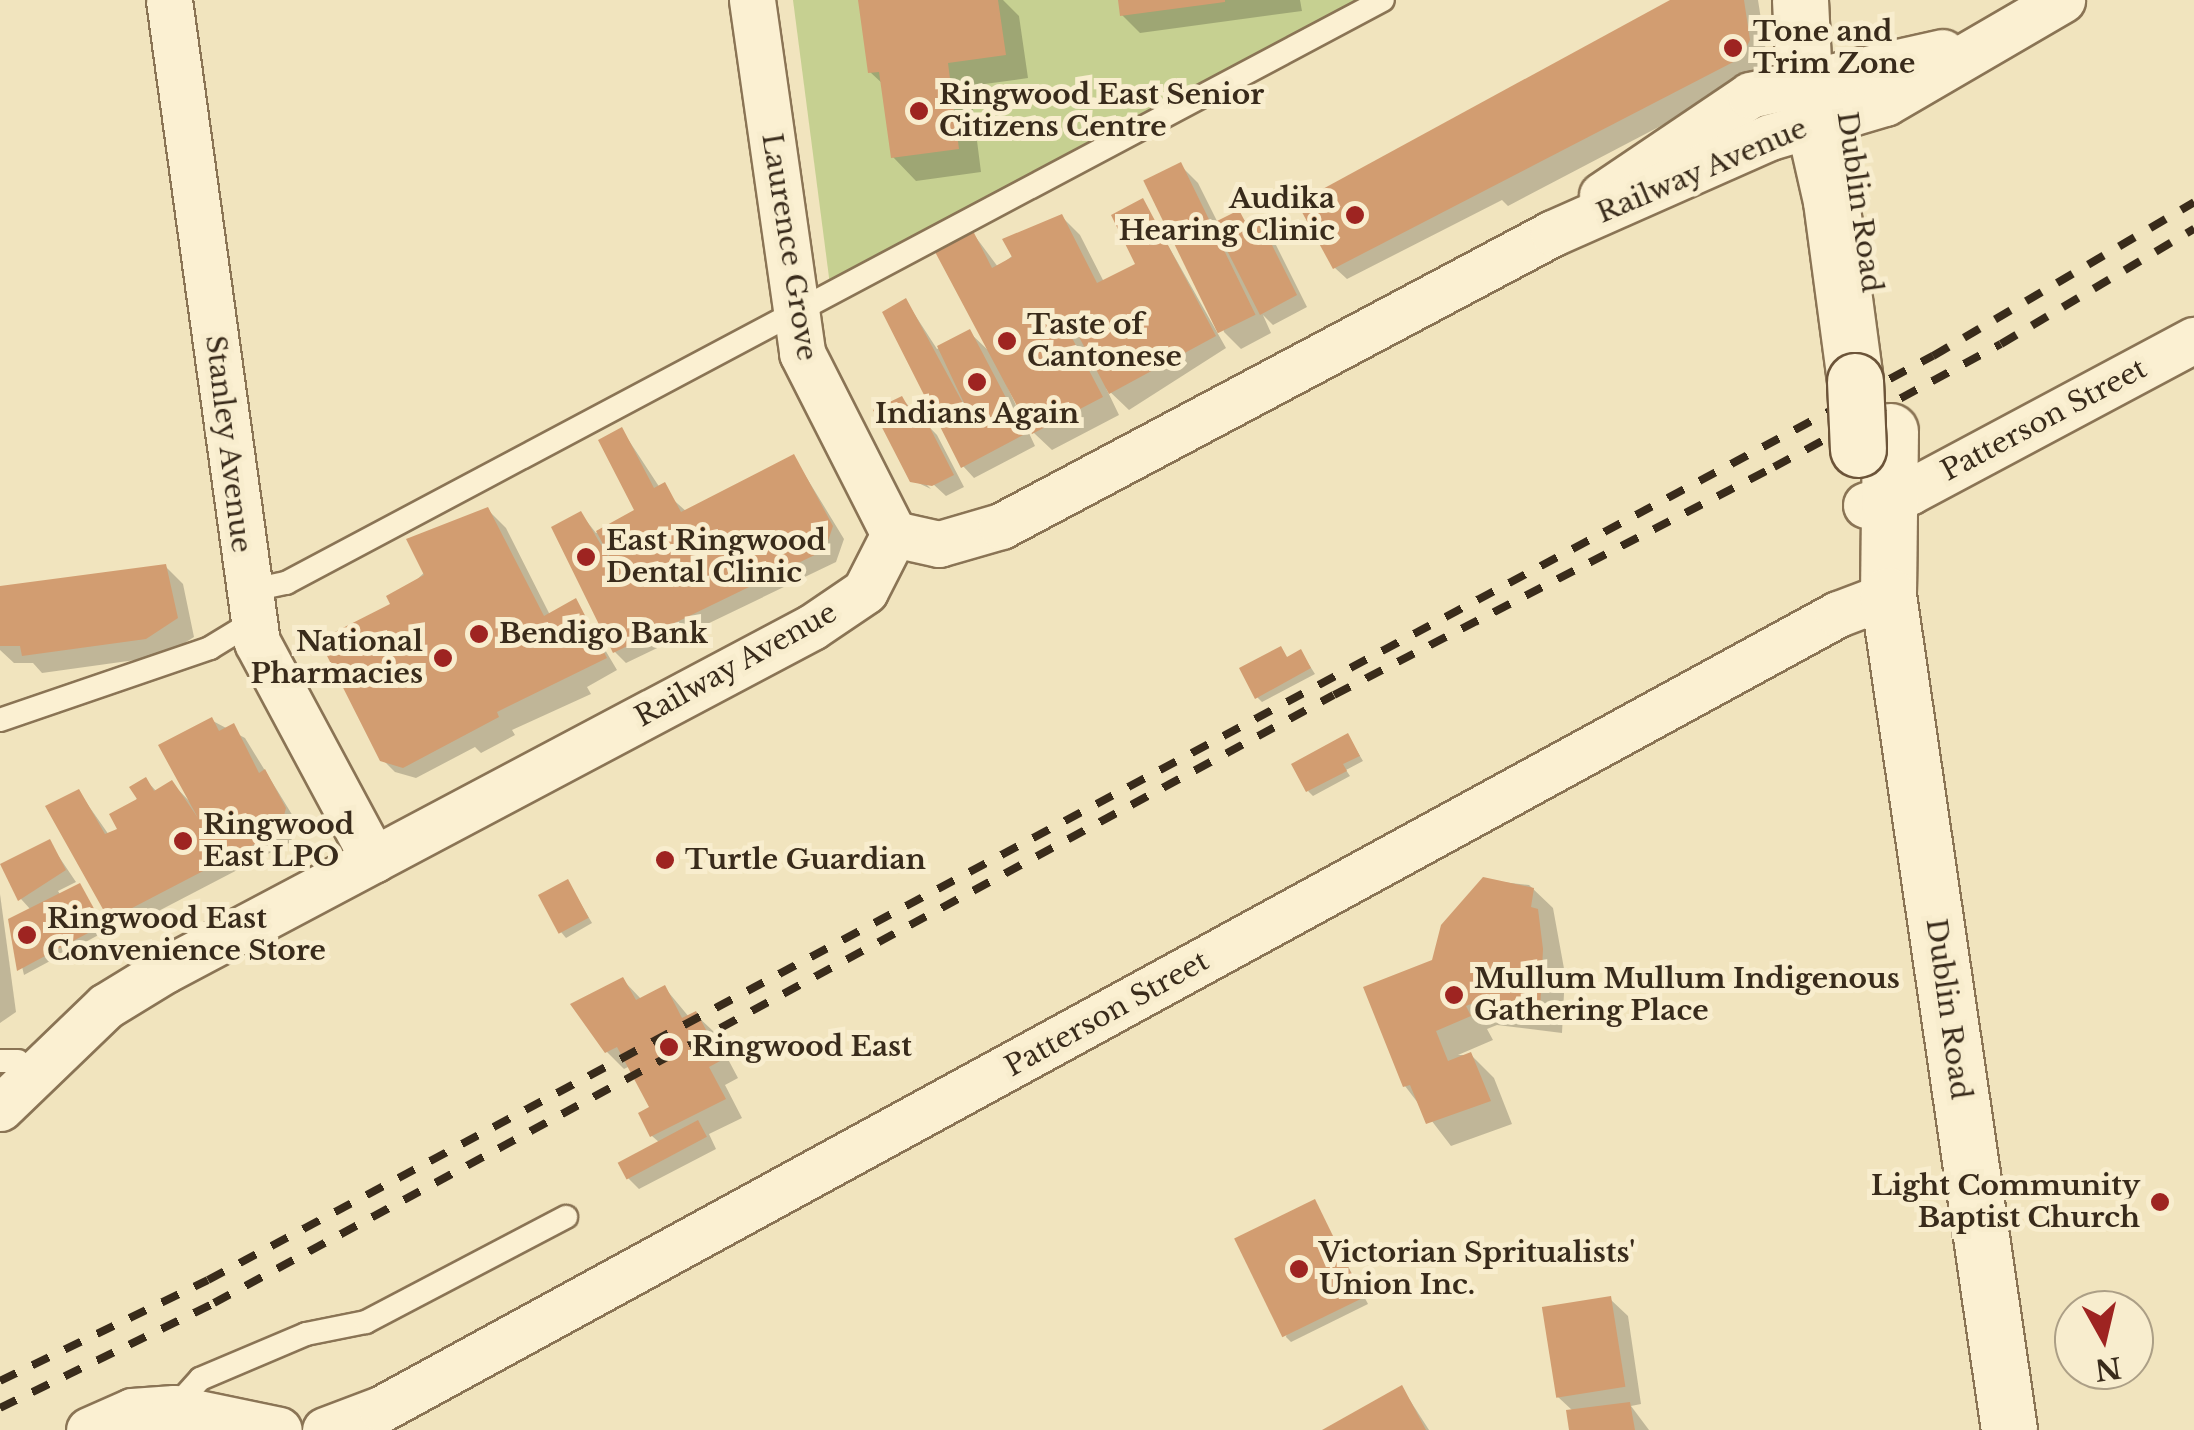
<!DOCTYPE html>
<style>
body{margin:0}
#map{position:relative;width:2194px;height:1430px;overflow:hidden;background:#f1e4be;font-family:"Libre Baskerville",serif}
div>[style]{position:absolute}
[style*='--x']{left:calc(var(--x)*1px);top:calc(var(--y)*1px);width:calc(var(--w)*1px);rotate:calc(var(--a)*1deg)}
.green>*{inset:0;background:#c6d091}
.shadow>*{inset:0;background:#0003}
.building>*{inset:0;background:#d29d71;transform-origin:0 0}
.roads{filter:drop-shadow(2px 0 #8a7455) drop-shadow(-2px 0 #8a7455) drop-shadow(0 2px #8a7455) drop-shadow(0 -2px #8a7455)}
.service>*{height:22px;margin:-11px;padding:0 11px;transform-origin:11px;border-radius:11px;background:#fbf0d2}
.minor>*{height:45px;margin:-22.5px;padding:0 22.5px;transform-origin:22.5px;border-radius:22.5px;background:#fbf0d2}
.secondary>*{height:55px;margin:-27.5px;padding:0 27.5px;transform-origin:27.5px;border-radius:27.5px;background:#fbf0d2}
.rail>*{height:8px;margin-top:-4px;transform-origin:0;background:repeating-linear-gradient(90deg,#392b1b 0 18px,transparent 0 36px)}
.bridges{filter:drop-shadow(2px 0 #6c5439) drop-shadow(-2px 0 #6c5439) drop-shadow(0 2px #6c5439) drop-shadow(0 -2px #6c5439)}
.secondary-bridge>*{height:55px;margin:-27.5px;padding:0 27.5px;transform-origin:27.5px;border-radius:27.5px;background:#fbf0d2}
.dots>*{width:28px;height:28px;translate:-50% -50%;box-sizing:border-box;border:5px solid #f8edce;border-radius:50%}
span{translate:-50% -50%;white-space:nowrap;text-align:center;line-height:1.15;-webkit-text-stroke:10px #f8edce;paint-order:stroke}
.poi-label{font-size:28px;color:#392b1b;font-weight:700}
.left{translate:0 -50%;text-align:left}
.right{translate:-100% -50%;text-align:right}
.street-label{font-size:28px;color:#392b1b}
.north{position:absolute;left:2054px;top:1290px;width:100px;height:100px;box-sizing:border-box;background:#f8edce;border:2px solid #ac9f86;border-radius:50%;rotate:172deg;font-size:28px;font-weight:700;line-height:40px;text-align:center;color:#392b1b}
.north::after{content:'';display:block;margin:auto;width:35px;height:45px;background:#9e2421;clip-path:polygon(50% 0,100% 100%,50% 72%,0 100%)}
</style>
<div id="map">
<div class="green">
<div style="clip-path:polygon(793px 0,1367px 0,830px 285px)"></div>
</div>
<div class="shadow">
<div style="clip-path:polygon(861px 0,1003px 0,1019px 16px,1028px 78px,970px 86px,981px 172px,916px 181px,893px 157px,884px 85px,870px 72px)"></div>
<div style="clip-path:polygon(1120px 0,1300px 0,1302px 11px,1140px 33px,1122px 15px)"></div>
<div style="clip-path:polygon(1677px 0,1758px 0,1767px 58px,1758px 75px,1508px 206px,1502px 200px,1347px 279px,1335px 268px,1301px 204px)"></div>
<div style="clip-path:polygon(1180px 165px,1198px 183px,1218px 223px,1238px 213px,1253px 230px,1261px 226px,1272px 237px,1307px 307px,1273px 325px,1263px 315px,1271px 333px,1241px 349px,1224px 332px)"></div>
<div style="clip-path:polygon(1143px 201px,1226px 348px,1129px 410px,1106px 388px,1119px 415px,1052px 450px,1034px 433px,994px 358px,1035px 446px,974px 478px,963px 466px,906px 301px,937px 349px,969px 332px,990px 352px,972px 232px,998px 267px,1062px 217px,1080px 235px,1104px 282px,1138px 266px)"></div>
<div style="clip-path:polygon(902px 399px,937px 435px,964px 487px,946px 496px,933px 484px,926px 484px,931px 489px,912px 480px)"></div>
<div style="clip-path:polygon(622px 430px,660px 488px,687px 512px,794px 457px,844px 539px,836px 562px,626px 663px,615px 652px,581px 514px,596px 533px,634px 513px,643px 523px)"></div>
<div style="clip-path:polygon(488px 510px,506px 528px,550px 615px,576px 601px,617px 670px,587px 687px,591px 694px,512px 730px,515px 735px,481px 753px,475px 747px,416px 778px,395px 772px,382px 759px,389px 607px)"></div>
<div style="clip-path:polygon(165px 566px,183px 584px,194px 637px,164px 656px,42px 673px,33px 663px,14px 663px,0 650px,0 593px)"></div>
<div style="clip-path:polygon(1281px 649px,1288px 659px,1301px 652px,1315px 674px,1262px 702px,1257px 697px)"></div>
<div style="clip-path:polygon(211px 720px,245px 738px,296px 821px,291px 842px,122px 930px,111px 918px,79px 792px,109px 835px,121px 830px,146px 780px,157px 792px,172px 783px,191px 803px)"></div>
<div style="clip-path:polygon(1348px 736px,1363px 761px,1346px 770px,1350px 776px,1313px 796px,1308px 791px)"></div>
<div style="clip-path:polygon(49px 842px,76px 882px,58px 891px,61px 896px,80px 886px,106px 931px,24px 975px,11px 920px,31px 910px,21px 899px)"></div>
<div style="clip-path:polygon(1484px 880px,1529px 885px,1553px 908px,1565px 974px,1562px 1033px,1497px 1025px,1487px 1029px,1493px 1040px,1458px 1055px,1471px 1055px,1494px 1078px,1512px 1124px,1451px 1146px,1405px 1086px,1434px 962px)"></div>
<div style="clip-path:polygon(568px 882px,592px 923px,566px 938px,561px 932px)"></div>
<div style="clip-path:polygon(0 894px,16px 1012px,0 1023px)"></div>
<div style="clip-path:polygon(623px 980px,642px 1000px,665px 988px,689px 1017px,695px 1014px,713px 1031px,738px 1078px,725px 1085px,742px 1118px,709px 1134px,716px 1149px,639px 1189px,628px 1178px,660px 1143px,652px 1136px,652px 1108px,630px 1066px,624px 1069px,606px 1051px)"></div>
<div style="clip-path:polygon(1314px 1202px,1368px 1304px,1291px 1342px,1286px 1337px)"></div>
<div style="clip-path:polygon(1610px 1299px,1628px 1316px,1641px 1404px,1631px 1406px,1649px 1430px,1572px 1430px,1573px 1411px,1558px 1397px)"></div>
<div style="clip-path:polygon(1402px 1388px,1429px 1430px,1327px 1430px)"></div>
</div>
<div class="building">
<div style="clip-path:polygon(858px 0,998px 0,1006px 55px,948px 63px,959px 149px,891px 158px,879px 72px,868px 73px)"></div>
<div style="clip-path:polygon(1118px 0,1225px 0,1225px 2px,1120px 16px)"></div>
<div style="clip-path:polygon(1670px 0,1744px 0,1750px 40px,1741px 58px,1333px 269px,1297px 203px)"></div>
<div style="left:1181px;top:162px;width:170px;height:42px;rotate:64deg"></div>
<div style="clip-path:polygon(1143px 198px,1216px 336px,1109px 394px,1077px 333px,1071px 336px,1103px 397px,1032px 434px,934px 250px,972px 229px,992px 268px,1012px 257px,1002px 239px,1062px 214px,1097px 283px,1135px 264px,1111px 215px)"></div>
<div style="clip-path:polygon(1239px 210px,1249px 229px,1261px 223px,1297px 295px,1260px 315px,1213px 223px)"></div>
<div style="clip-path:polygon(906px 298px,972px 420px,937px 346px,970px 329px,1025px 434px,961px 468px,882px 312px)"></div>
<div style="clip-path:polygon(902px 396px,918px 424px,926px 420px,954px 475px,932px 486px,910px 482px,873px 410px)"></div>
<div style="clip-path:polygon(622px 427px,654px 488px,665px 482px,681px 512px,794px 454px,833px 526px,825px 550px,613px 653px,551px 527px,581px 511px,626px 587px,596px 531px,634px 510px,598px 440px)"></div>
<div style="clip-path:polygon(488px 507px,544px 616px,576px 598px,607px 658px,497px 712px,499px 717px,403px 768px,380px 761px,319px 640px,390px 604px,386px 596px,424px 575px,406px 539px)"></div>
<div style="clip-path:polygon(166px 564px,178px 618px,146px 639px,22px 656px,20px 646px,0 646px,0 586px)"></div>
<div style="clip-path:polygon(1281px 646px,1287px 657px,1301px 649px,1311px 668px,1255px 699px,1239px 668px)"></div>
<div style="clip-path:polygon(212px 717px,219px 731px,234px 723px,259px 773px,265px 769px,286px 808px,280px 831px,109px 920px,45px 806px,79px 789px,105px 834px,117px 829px,109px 814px,137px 799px,129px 787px,146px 777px,154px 791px,172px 780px,198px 818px,158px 745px)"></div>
<div style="clip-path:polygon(1348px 733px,1360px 756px,1343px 764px,1347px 771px,1306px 792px,1291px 764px)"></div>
<div style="clip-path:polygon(50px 839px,66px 870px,18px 901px,0 864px)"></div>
<div style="clip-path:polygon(1483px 877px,1534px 888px,1531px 907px,1538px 909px,1543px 949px,1540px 1012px,1473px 1003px,1466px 1006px,1471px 1016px,1436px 1031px,1448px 1061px,1471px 1052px,1491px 1101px,1426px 1124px,1410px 1085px,1403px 1087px,1363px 987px,1432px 960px,1441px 925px)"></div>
<div style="left:568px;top:879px;width:44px;height:34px;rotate:62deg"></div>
<div style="clip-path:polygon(80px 883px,103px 925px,17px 971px,8px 919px)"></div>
<div style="clip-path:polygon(623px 977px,636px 1000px,665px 985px,682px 1018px,696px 1011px,722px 1060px,709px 1067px,726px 1099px,650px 1137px,638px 1113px,649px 1107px,617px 1047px,605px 1053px,570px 1004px)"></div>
<div style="left:698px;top:1120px;width:19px;height:91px;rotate:62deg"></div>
<div style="left:1315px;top:1199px;width:110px;height:90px;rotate:64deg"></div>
<div style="left:1611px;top:1296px;width:92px;height:70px;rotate:81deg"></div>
<div style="clip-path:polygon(1402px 1385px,1426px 1430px,1322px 1430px)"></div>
<div style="clip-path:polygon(1630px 1402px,1635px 1430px,1569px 1430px,1566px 1410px)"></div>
</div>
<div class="roads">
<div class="service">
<div style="--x:248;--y:591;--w:39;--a:-12"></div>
<div style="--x:286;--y:583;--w:1242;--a:-27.99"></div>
<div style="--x:0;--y:720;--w:222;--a:-18.9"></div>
<div style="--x:210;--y:648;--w:52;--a:-31.5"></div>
<div style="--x:0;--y:1061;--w:18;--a:0"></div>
<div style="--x:174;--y:1408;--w:39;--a:-48"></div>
<div style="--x:200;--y:1379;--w:115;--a:-23"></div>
<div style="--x:306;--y:1334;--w:61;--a:-11.3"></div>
<div style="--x:366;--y:1322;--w:226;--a:-27.7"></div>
</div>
<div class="minor">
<div style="--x:169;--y:0;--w:648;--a:82.2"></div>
<div style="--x:257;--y:642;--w:247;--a:61.8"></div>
<div style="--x:752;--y:0;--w:357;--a:81.9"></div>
<div style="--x:802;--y:353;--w:203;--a:63.1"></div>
<div style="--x:1602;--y:195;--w:179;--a:-34"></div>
<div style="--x:1750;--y:95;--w:197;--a:-12.6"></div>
<div style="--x:1866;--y:505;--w:45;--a:-16.8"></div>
<div style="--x:1909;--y:492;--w:323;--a:-28.1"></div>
<div style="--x:894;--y:534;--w:46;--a:12.5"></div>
<div style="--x:939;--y:544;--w:65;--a:-16.2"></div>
<div style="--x:1001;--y:526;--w:625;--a:-27.96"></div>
<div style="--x:1553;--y:233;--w:237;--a:-23.9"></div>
<div style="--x:1770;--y:137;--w:120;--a:-16.5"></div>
<div style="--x:1885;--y:103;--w:205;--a:-30.2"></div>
<div style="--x:0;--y:1108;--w:147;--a:-43.9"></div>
<div style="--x:106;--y:1006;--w:69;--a:-31.4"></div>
<div style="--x:165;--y:970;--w:732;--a:-27.93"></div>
<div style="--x:812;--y:627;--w:64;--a:-34.2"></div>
<div style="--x:865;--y:591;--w:64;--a:-63"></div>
<div style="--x:89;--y:1430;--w:47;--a:-23.8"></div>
<div style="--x:132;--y:1411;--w:42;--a:-4.1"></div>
<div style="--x:174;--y:1408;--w:107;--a:11.8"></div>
<div style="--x:325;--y:1430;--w:60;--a:-20.6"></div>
<div style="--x:381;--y:1409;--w:1660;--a:-28.62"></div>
<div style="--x:1838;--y:614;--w:53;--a:-20.8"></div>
</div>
<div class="secondary">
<div style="--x:1800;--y:0;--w:82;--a:87.2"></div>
<div style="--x:1804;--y:82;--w:122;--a:77.2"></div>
<div style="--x:1831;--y:201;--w:182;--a:82.4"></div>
<div style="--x:1890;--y:431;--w:164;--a:90.7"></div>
<div style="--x:1888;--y:595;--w:844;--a:81.75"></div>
</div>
</div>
<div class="rail">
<div style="--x:0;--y:1381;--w:231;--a:-25.9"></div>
<div style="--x:208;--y:1280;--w:1957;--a:-28.18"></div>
<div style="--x:1933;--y:356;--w:303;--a:-30.5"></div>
<div style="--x:0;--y:1408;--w:238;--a:-26.1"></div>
<div style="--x:214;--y:1303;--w:1274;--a:-28.5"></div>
<div style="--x:1334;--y:695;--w:496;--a:-27.4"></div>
<div style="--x:1774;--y:467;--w:258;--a:-28.5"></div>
<div style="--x:2001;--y:344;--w:225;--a:-30.8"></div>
</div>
<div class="bridges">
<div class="secondary-bridge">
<div style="--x:1855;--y:381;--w:68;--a:87.5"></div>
</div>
</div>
<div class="dots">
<div style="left:1733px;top:48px;background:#9e2421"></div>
<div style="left:919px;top:111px;background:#9e2421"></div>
<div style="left:1355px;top:215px;background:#9e2421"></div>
<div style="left:1007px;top:341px;background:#9e2421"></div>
<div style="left:977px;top:382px;background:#9e2421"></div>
<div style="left:586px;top:557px;background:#9e2421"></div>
<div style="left:479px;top:634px;background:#9e2421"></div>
<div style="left:443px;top:658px;background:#9e2421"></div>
<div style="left:183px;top:841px;background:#9e2421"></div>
<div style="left:665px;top:860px;background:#9e2421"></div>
<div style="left:27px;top:935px;background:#9e2421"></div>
<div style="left:1454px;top:995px;background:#9e2421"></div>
<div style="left:669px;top:1047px;background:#9e2421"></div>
<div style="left:2160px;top:1202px;background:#9e2421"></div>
<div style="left:1299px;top:1269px;background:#9e2421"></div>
</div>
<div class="poi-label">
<span class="left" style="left:1753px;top:48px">Tone and<br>Trim Zone</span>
<span class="left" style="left:939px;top:111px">Ringwood East Senior<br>Citizens Centre</span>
<span class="right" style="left:1335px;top:215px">Audika<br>Hearing Clinic</span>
<span class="left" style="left:1027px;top:341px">Taste of<br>Cantonese</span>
<span style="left:977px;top:414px">Indians Again</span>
<span class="left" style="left:606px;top:557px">East Ringwood<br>Dental Clinic</span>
<span class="left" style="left:499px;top:634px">Bendigo Bank</span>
<span class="right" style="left:423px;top:658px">National<br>Pharmacies</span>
<span class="left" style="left:203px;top:841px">Ringwood<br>East LPO</span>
<span class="left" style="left:685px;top:860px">Turtle Guardian</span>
<span class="left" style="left:47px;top:935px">Ringwood East<br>Convenience Store</span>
<span class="left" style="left:1474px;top:995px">Mullum Mullum Indigenous<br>Gathering Place</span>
<span class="left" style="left:692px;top:1047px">Ringwood East</span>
<span class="right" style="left:2140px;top:1202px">Light Community<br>Baptist Church</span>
<span class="left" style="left:1319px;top:1269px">Victorian Spritualists'<br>Union Inc.</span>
</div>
<div class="street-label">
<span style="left:1702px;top:171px;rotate:-23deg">Railway Avenue</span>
<span style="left:1859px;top:202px;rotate:82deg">Dublin Road</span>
<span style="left:789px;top:247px;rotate:81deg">Laurence Grove</span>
<span style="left:2044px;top:420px;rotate:-28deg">Patterson Street</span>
<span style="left:228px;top:444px;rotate:83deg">Stanley Avenue</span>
<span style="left:736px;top:665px;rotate:-29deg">Railway Avenue</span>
<span style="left:1948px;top:1009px;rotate:82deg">Dublin Road</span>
<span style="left:1107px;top:1014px;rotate:-29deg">Patterson Street</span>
</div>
<div class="north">N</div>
</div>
